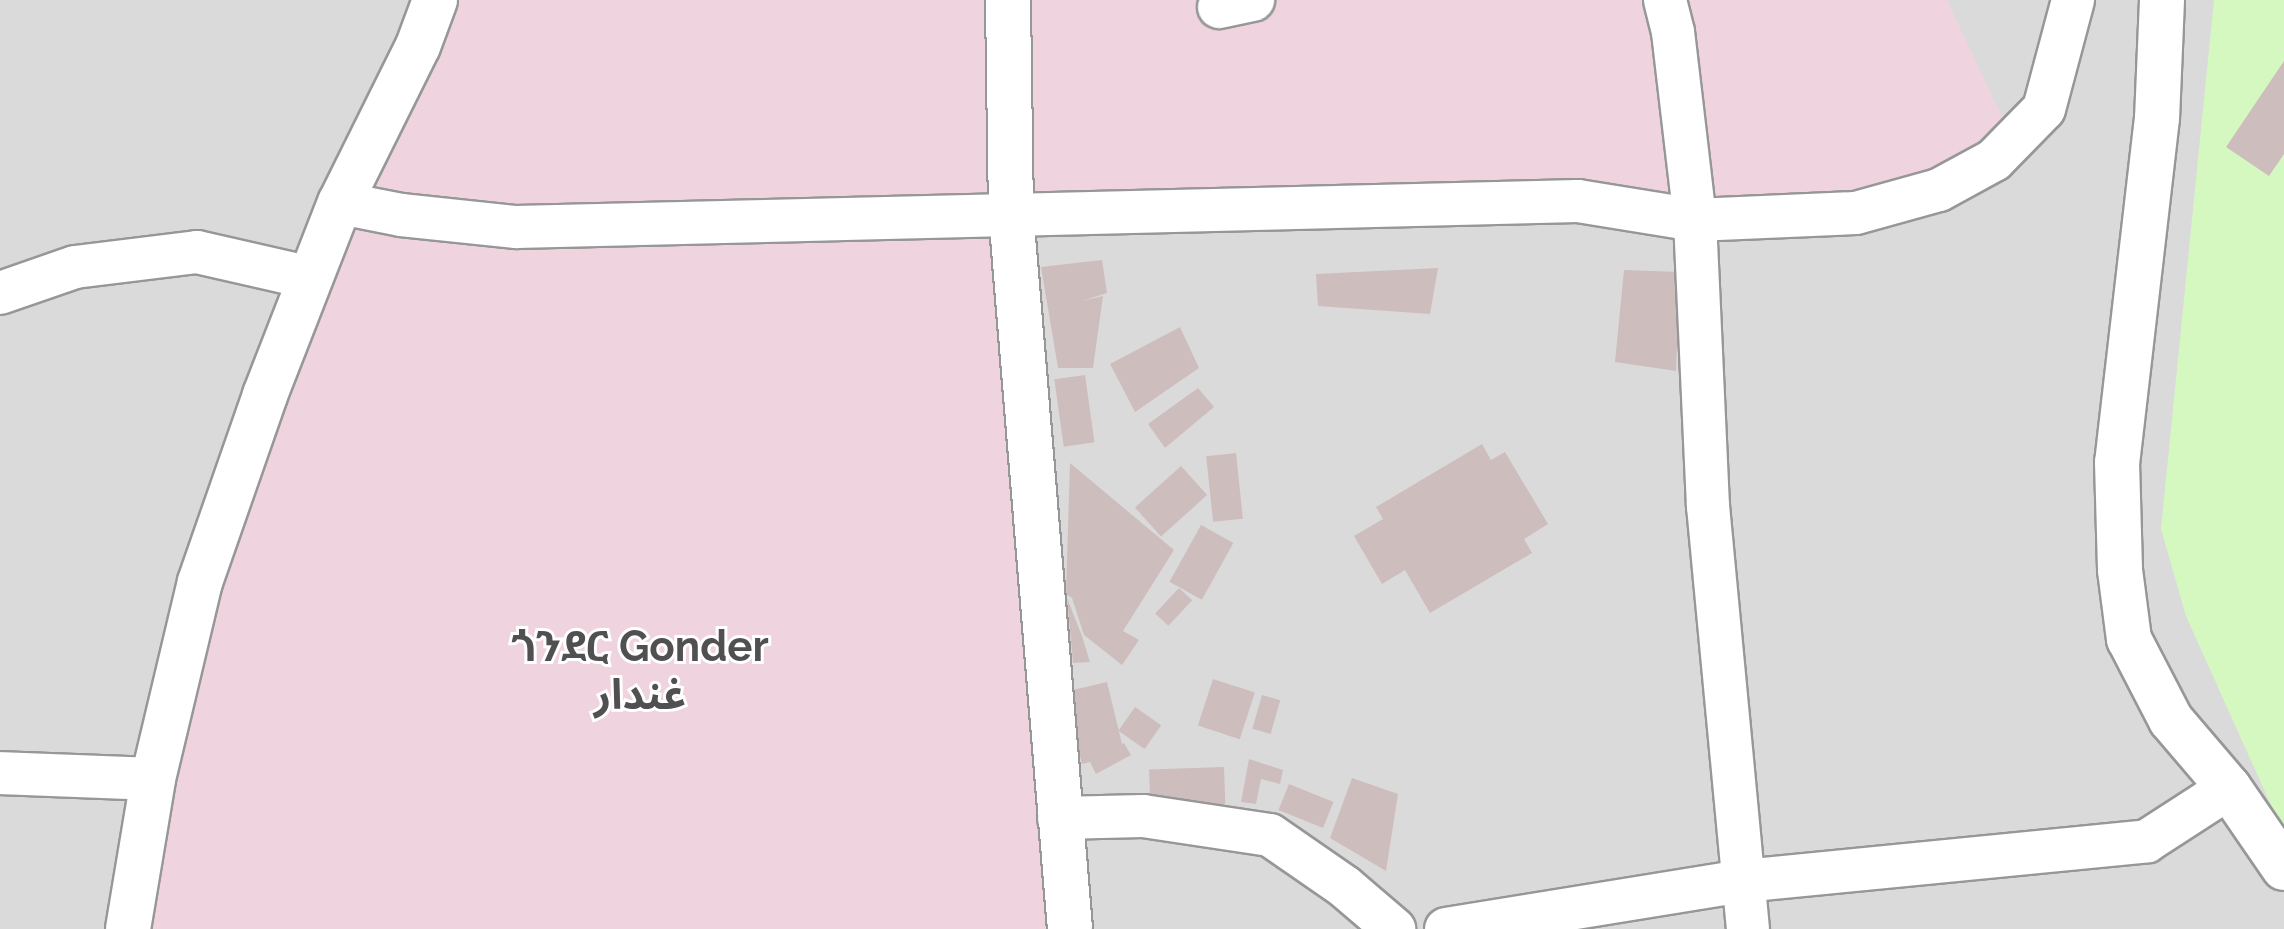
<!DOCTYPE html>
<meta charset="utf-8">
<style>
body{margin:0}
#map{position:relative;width:2284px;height:929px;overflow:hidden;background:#eee6e3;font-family:Raleway,"Noto Sans Arabic","Noto Sans Ethiopic",sans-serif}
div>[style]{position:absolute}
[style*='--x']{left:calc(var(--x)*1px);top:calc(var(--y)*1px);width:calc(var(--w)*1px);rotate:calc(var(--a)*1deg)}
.residential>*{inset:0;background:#dbdadb;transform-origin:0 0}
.commercial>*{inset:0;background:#efd3de}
.park>*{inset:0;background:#d5f8c1}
.building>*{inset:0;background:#cebdbd;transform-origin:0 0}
.roads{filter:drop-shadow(2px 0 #979797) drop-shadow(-2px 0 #979797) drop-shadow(0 2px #979797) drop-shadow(0 -2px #979797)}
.minor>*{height:42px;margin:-21px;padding:0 21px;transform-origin:21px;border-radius:21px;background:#fff}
.tertiary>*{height:44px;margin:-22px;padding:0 22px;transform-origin:22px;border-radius:22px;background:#fff}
span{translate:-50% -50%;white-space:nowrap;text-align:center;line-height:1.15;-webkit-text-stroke:6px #fff;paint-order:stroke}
.town-label{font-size:42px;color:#505050;font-weight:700}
</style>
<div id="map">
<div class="residential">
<div style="left:0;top:0;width:2284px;height:929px"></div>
</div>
<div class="commercial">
<div style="clip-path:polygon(435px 0,1947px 0,2013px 140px,1856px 213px,1011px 213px,1070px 929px,128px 929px,200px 582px)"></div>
</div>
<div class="park">
<div style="clip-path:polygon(2214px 0,2284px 0,2284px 834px,2186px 616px,2161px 529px)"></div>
</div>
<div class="building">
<div style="clip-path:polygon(2284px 61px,2284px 154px,2269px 176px,2226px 147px)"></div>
<div style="clip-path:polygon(1102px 260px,1107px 293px,1082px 301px,1103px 296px,1093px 368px,1058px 368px,1041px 267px)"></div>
<div style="clip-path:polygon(1438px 268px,1430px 314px,1318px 306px,1316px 274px)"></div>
<div style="clip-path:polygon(1624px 270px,1680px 272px,1676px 371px,1615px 362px)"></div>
<div style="clip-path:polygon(1180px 327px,1199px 368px,1135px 412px,1110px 364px)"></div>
<div style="left:1085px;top:375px;width:68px;height:31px;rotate:82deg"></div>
<div style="clip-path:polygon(1198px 388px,1214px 407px,1165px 448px,1148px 424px)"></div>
<div style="clip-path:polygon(1482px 444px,1491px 460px,1505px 452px,1548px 524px,1524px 539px,1532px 553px,1430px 613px,1405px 570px,1382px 584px,1354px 536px,1383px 519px,1376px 507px)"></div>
<div style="left:1236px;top:453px;width:66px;height:30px;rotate:84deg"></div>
<div style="clip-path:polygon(1070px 463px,1174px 550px,1123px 631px,1139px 640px,1122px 665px,1084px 635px,1072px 598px,1066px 594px)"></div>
<div style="left:1181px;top:466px;width:39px;height:62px;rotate:48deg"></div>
<div style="left:1201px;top:525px;width:37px;height:65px;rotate:29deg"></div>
<div style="left:1179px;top:588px;width:18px;height:35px;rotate:43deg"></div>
<div style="clip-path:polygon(1067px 598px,1082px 636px,1090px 662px,1073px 663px)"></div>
<div style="left:1213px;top:679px;width:44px;height:49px;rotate:18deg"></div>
<div style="clip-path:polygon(1107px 682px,1122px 744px,1124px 743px,1131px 755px,1096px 774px,1090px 762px,1082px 764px,1064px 692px)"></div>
<div style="left:1262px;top:695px;width:19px;height:35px;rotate:16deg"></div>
<div style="left:1135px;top:707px;width:32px;height:29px;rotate:35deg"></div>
<div style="clip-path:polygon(1249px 759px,1283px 770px,1280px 784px,1261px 779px,1256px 804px,1241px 802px)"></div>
<div style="left:1224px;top:767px;width:37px;height:75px;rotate:88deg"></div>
<div style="clip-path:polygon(1352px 778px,1398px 794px,1386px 871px,1330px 838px)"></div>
<div style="left:1289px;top:784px;width:48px;height:28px;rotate:22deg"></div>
</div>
<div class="roads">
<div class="minor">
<div style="--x:1665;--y:0;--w:33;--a:76"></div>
<div style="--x:1673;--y:32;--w:189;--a:83.3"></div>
<div style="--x:1695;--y:220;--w:286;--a:87.4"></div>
<div style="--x:1708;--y:506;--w:425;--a:84.6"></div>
<div style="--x:1219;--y:7;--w:35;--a:-12"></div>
<div style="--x:340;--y:203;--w:62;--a:11.1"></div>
<div style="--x:401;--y:215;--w:116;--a:6"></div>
<div style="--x:516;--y:227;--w:1062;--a:-1.4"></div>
<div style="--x:1578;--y:201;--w:119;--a:9.2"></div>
<div style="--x:1695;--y:220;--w:161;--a:-2.5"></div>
<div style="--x:1856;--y:213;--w:86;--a:-15.5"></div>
<div style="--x:1939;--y:190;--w:63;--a:-28.6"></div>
<div style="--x:1994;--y:160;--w:71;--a:-45.6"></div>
<div style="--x:2044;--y:109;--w:113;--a:-75.1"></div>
<div style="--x:0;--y:293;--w:79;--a:-19.1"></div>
<div style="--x:75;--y:267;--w:123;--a:-7"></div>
<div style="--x:197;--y:252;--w:117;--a:12.8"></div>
<div style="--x:0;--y:773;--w:153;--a:2.2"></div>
<div style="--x:1059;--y:818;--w:84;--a:-1.4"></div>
<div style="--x:1143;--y:816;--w:128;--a:8.5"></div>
<div style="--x:1270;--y:835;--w:91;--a:34.7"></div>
<div style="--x:1345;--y:887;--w:65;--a:40.6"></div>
<div style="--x:1446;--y:929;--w:300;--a:-9.2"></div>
<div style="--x:1742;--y:881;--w:407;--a:-5.6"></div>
<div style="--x:2147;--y:841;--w:98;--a:-32.9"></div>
</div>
<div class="tertiary">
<div style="--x:1008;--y:0;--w:213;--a:89.2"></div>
<div style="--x:1011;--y:213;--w:718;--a:85.29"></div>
<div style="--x:2162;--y:0;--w:118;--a:92.4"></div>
<div style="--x:2157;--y:118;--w:346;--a:96.6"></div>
<div style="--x:2117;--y:462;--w:108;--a:88.4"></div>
<div style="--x:2120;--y:570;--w:70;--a:82.6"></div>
<div style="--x:2129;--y:639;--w:91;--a:62.6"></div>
<div style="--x:2171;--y:720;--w:89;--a:49.5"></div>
<div style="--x:2229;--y:788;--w:97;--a:55.5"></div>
<div style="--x:128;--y:929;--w:152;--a:-80.5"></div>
<div style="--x:153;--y:779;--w:203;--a:-76.6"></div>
<div style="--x:200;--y:582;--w:198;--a:-70.8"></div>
<div style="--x:265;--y:395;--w:206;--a:-68.7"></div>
<div style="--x:340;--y:203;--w:175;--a:-63.6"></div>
<div style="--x:418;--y:46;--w:49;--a:-69.7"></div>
</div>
</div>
<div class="town-label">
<span style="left:640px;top:671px">ጎንደር Gonder<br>غندار</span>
</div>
</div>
